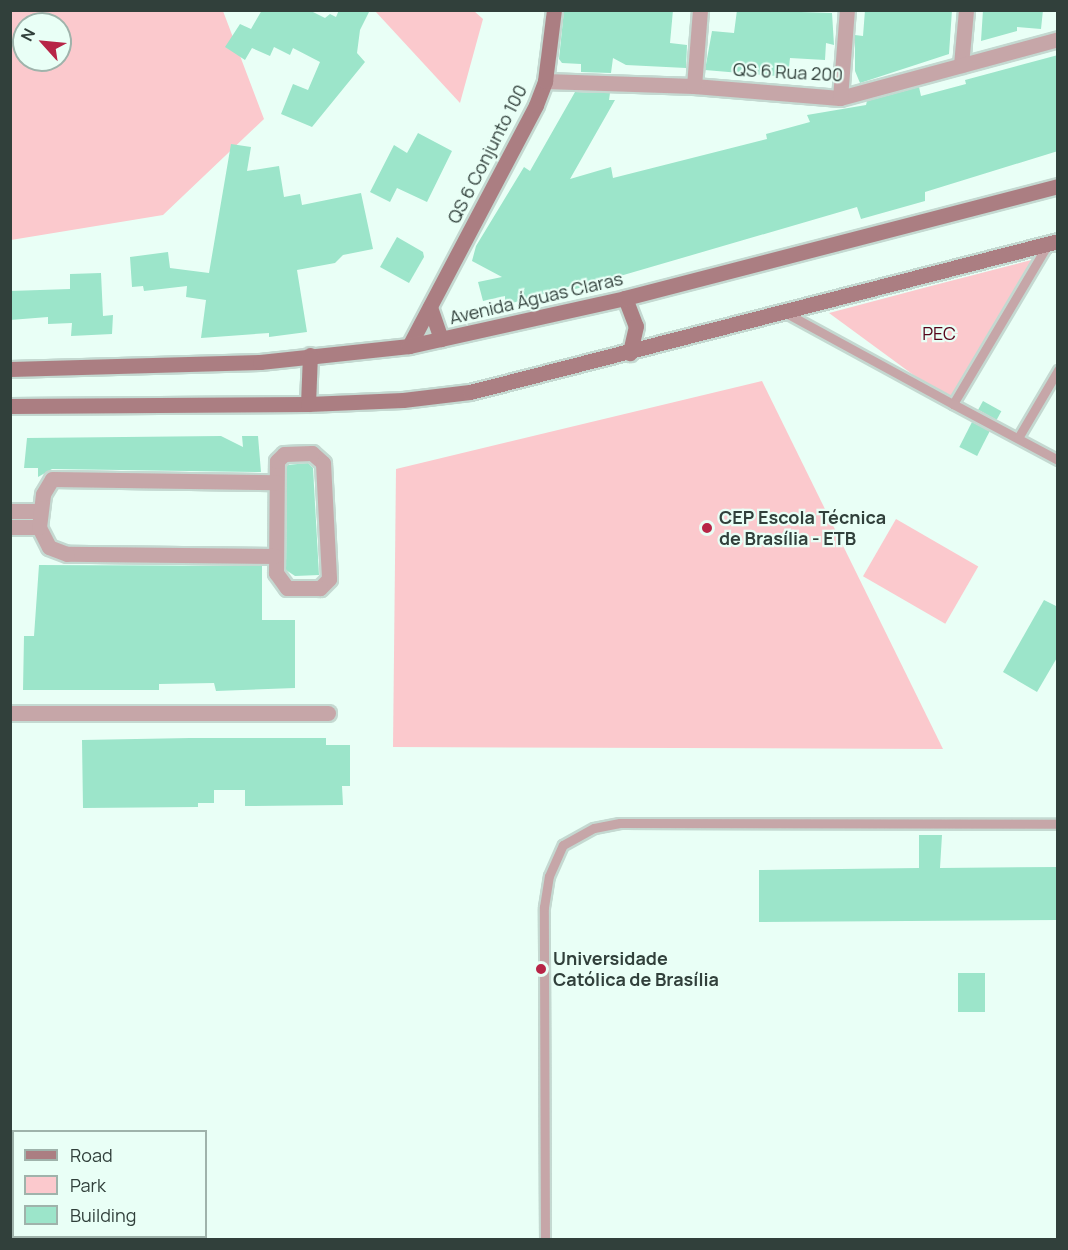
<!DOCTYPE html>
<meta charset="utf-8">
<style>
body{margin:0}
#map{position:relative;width:1068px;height:1250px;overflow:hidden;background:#e9fff6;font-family:Manrope,sans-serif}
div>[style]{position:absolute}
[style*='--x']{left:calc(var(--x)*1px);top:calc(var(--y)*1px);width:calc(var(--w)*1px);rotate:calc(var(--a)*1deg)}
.green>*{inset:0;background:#fbc9cd;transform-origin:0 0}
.building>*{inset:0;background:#9ce5ca;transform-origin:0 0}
.roads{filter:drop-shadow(2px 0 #c4d9d1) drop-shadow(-2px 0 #c4d9d1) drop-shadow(0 2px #c4d9d1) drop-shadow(0 -2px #c4d9d1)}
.lane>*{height:9px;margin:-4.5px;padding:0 4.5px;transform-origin:4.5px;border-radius:4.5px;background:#c6a6a8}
.street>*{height:15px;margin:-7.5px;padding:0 7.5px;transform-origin:7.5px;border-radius:7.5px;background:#c6a6a8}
.secondary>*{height:15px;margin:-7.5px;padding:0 7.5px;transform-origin:7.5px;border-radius:7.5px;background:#ab7e82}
.dots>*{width:16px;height:16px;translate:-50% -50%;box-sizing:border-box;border:3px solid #e9fff6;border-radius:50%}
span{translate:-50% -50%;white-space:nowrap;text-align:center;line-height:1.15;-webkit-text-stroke:4.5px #e9fff6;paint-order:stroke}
.street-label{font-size:18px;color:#31403b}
.park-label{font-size:18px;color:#56041a}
.poi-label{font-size:18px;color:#31403b;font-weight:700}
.left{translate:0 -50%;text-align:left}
.frame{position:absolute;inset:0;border:12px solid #31403b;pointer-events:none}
.legend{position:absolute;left:12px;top:1130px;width:195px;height:108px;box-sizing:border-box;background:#e9fff6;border:2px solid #9fb3ab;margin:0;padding:8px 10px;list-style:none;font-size:18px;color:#31403b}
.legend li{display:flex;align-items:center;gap:12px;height:30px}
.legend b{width:30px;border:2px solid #9fb3ab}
.north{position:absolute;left:12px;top:12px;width:60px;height:60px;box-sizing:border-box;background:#e9fff6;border:2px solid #9fb3ab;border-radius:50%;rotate:297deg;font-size:16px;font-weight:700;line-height:24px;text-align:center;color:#31403b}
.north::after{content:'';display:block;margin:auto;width:21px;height:27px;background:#b72547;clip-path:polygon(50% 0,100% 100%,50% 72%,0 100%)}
</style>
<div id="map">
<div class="green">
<div style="clip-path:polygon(evenodd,10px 11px,223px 11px,264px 119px,163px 215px,11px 240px,10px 11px,24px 24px,60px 24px,60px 60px,24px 60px,24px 24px)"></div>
<div style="clip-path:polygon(375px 11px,474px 11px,483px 19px,460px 103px)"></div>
<div style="clip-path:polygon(1039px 258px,953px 404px,829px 313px,931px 286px)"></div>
<div style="clip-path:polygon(762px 381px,943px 749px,393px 747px,396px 469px)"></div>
<div style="left:896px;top:519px;width:95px;height:66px;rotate:30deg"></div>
</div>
<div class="building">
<div style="clip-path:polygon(262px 10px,309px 10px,325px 18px,330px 14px,336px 17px,339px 10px,370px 10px,360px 30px,357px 53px,365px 62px,312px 127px,281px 114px,293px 84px,308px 90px,320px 62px,293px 48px,290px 55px,274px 47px,270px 56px,252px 48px,245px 60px,225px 47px,240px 24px,251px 29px)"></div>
<div style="clip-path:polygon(564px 10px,673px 10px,670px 43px,687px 45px,686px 68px,626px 65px,613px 58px,611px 73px,581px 72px,581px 64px,562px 63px,559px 59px)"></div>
<div style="clip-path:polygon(737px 10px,832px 13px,834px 45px,826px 43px,825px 60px,790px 58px,788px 77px,705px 70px,712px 31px,734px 33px)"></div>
<div style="clip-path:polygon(865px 10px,952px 10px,949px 54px,860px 83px,855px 71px,855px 35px,863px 36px)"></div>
<div style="clip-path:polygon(983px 10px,1043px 10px,1041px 29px,1017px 27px,1017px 31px,981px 41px)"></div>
<div style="clip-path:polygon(1058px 55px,1058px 151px,925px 192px,925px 201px,861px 219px,857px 207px,572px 290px,571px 286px,505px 305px,505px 296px,483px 301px,478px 282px,502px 277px,472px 261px,476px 246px,524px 167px,530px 171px,575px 92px,610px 93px,609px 100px,615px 100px,570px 179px,611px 167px,613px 178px,767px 139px,766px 134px,810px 122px,807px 115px,866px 105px,867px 101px,919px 87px,921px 96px,966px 84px,965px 80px)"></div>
<div style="clip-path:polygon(418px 133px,452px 151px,427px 202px,397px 188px,390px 202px,370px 192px,394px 145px,407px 153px)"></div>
<div style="clip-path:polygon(231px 144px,251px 147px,247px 171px,279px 166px,284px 197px,300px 194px,302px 205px,361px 193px,373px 249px,343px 255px,335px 263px,297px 270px,307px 332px,269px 337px,269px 333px,201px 338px,206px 300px,186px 297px,187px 286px,144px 291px,143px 286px,132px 287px,130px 257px,168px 252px,170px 268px,209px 273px)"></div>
<div style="clip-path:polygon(397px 237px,423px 252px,424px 257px,409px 283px,380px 267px)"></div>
<div style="clip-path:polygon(101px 273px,103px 316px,113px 315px,112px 334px,71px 336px,72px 323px,48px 324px,48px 317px,10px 320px,10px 291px,70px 289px,70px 274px)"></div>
<div style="left:983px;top:401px;width:21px;height:10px;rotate:29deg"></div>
<div style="left:972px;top:422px;width:20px;height:28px;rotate:27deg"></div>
<div style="clip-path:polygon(221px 436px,243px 447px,242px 436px,258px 436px,261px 472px,52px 469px,38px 477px,38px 468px,24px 468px,27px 438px)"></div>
<div style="clip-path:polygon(308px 463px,313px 468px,319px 575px,295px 576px,286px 570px,287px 465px)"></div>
<div style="clip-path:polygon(39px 565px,262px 566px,262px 620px,295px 620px,295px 688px,216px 691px,214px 683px,159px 684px,159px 690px,23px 690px,24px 636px,34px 636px)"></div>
<div style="clip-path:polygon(1044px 600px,1058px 607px,1058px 656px,1037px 692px,1003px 672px)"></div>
<div style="clip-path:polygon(190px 738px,326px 738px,326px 745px,350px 745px,350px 786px,342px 786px,343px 805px,245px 806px,245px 790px,214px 790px,214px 803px,198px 803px,198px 807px,83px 808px,82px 740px)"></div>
<div style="clip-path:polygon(919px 835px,942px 835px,940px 868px,1058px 867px,1058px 920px,759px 922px,759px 870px,919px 868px)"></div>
<div style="left:958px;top:973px;width:27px;height:39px"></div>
</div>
<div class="roads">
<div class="lane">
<div style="--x:786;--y:313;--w:190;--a:28.6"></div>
<div style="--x:953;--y:404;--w:186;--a:-59.3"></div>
<div style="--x:953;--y:404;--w:119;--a:28.1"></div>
<div style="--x:1018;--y:438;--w:79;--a:-59.5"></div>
<div style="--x:545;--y:1240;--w:333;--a:-90.2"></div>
<div style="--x:544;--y:907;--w:31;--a:-81"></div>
<div style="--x:549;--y:876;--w:34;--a:-66"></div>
<div style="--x:563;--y:845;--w:35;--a:-29"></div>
<div style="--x:594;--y:828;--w:26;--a:-11"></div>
<div style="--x:620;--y:823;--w:438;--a:0.1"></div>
</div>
<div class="street">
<div style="--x:961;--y:65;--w:55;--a:-84.8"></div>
<div style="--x:545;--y:81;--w:149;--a:1.9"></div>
<div style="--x:694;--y:86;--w:146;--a:4.7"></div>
<div style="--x:840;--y:98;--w:226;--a:-15.1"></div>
<div style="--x:694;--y:86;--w:76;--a:-85.5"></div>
<div style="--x:840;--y:98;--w:88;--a:-85.5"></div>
<div style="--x:312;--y:453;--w:15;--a:42"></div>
<div style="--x:323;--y:463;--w:116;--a:87"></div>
<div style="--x:329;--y:579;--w:13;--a:135"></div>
<div style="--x:320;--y:588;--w:33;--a:180"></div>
<div style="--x:287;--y:588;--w:19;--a:-126"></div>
<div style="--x:276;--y:573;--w:112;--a:-89.5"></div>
<div style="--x:277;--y:461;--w:10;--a:-45"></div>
<div style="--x:284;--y:454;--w:28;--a:-2"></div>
<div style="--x:10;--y:511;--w:29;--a:0"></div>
<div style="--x:10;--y:527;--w:29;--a:0"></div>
<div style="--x:275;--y:556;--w:208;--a:-179.4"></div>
<div style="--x:67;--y:554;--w:19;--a:-159"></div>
<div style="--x:49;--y:547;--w:22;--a:-117"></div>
<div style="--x:39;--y:527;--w:33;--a:-83"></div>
<div style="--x:43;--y:494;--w:17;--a:-59"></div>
<div style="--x:52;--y:479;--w:224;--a:0.8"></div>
<div style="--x:10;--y:713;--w:318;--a:0"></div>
</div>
<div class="secondary">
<div style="--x:625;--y:298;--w:30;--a:69"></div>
<div style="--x:636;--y:326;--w:28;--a:103"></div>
<div style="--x:430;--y:307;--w:34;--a:71"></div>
<div style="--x:409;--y:346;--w:272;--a:-62.2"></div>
<div style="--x:536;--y:105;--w:26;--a:-69"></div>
<div style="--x:545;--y:81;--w:72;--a:-82.8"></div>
<div style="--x:10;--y:369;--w:250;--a:-1.6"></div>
<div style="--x:260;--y:362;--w:150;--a:-6.1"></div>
<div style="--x:409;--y:346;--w:221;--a:-12.5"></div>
<div style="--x:625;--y:298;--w:447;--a:-14.5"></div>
<div style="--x:308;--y:404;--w:49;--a:-87.7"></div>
<div style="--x:10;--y:406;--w:298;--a:-0.4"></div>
<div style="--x:308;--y:404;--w:95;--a:-2.4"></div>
<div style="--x:403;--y:400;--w:67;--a:-6.8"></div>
<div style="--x:470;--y:392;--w:607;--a:-14.4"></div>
</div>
</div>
<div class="dots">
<div style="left:707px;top:528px;background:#b72547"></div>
<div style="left:541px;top:969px;background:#b72547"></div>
</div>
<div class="street-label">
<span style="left:788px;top:72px;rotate:3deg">QS 6 Rua 200</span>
<span style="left:487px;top:154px;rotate:-63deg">QS 6 Conjunto 100</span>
<span style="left:536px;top:298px;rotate:-13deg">Avenida Águas Claras</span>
</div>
<div class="park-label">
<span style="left:939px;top:333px">PEC</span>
</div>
<div class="poi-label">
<span class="left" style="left:719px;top:528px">CEP Escola Técnica<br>de Brasília - ETB</span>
<span class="left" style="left:553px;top:969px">Universidade<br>Católica de Brasília</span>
</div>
<div class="frame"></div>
<ul class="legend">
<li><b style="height:8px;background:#ab7e82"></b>Road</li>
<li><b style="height:16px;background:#fbc9cd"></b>Park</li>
<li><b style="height:16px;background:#9ce5ca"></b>Building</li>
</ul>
<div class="north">N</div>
</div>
